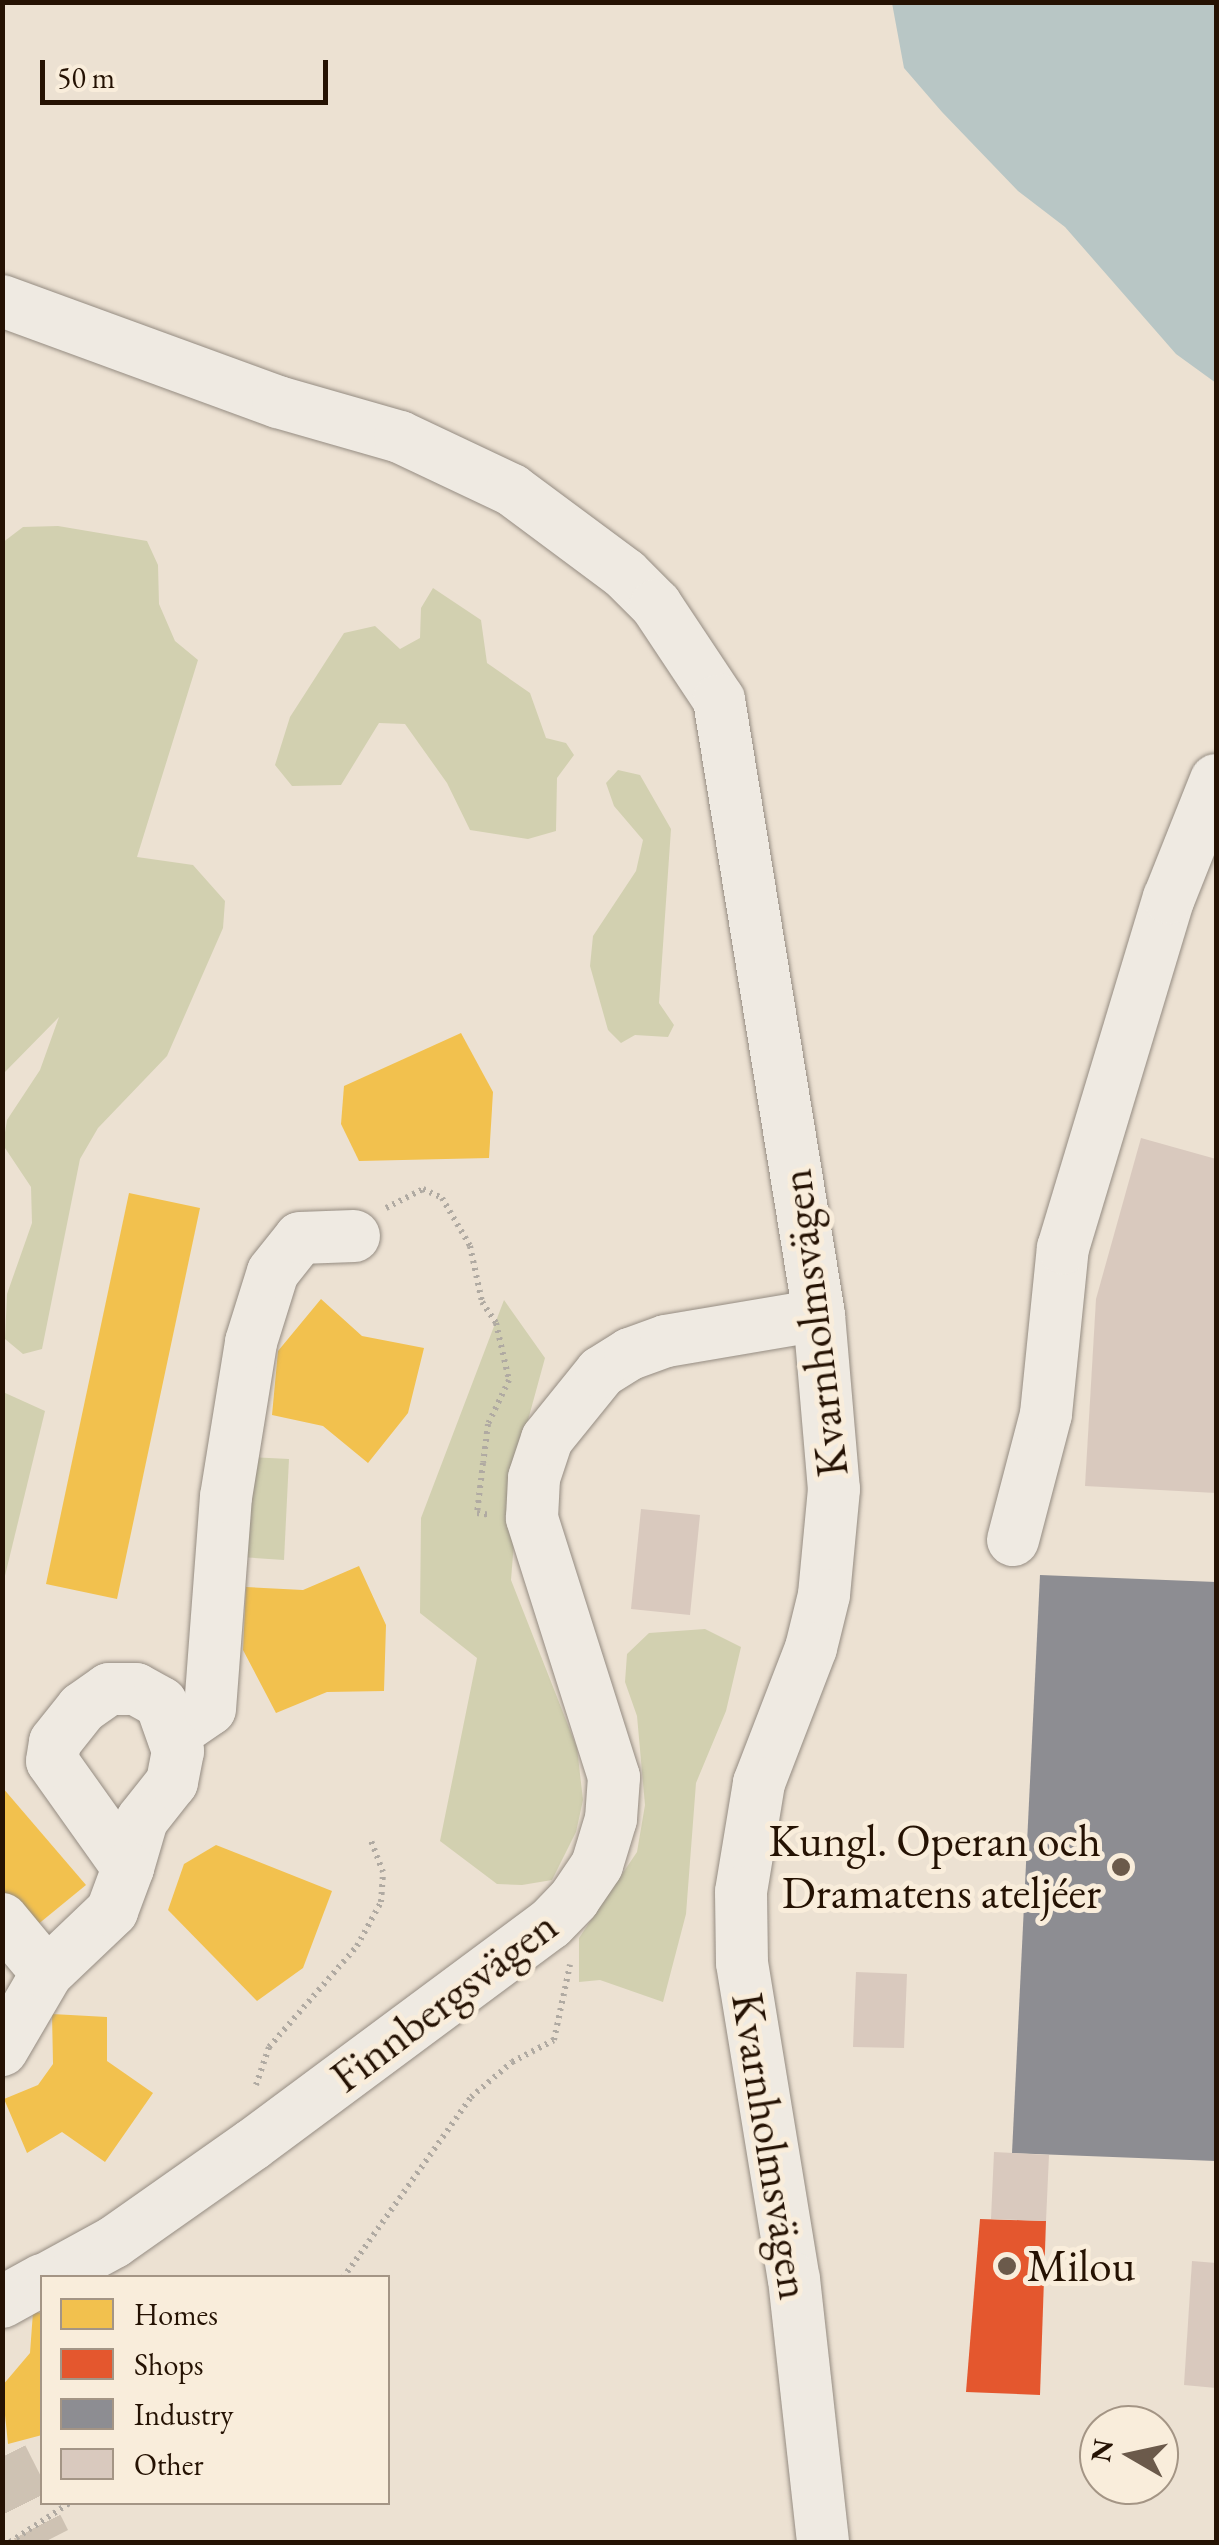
<!DOCTYPE html>
<html>
<head>
<meta charset="utf-8">
<style>
  body { margin:0 }
  #map { position:relative; width:1219px; height:2545px; overflow:hidden; background:#ece1d2; font-family:"EB Garamond",serif }
  div>[style] { position:absolute }
  .green>* { inset:0; background:#d2d0b0 }
  .water>* { inset:0; background:#b8c6c5 }
  .homes>* { inset:0; background:#f2c14e }
  .shops>* { inset:0; background:#e4572e }
  .industry>* { inset:0; background:#8d8d92 }
  .building>* { inset:0; background:#d9c9be }
  .minor-tunnel>* { height:52px; margin-top:-26px; transform-origin:0; background:repeating-linear-gradient(90deg,#cec2b3 0 52px,transparent 0 78px) }
  .path>* { height:6px; margin-top:-3px; transform-origin:0; background:repeating-linear-gradient(90deg,#b0aaa2 0 2.5px,transparent 0 7.5px) }
  .roads { filter:drop-shadow(0 0 2px #958c82) drop-shadow(0 0 2px #958c82) }
  .minor>* { height:52px; margin:-26px; padding:0 26px; transform-origin:26px; border-radius:26px; background:#efeae2 }
  .dots>* { width:28px; height:28px; translate:-50% -50%; box-sizing:border-box; border:5px solid #f9eddb; border-radius:50% }
  span { translate:-50% -50%; white-space:nowrap; text-align:center; line-height:1.15; -webkit-text-stroke:10px #f9eddb; paint-order:stroke }
  .street-label { font-size:45px; color:#251203 }
  .poi-label { font-size:45px; color:#251203 }
  .right { translate:-100% -50%; text-align:right }
  .left { translate:0 -50%; text-align:left }
  .frame { position:absolute; inset:0; border:5px solid #251203; pointer-events:none }
  .legend { position:absolute; left:40px; top:2275px; width:350px; height:230px; box-sizing:border-box; background:#f9eddb; border:2px solid #a49585; margin:0; padding:12px 18px; list-style:none; font-size:30px; color:#251203 }
  .legend li { display:flex; align-items:center; gap:20px; height:50px }
  .legend b { width:50px; border:2px solid #a49585 }
  .north { position:absolute; left:1079px; top:2405px; width:100px; height:100px; box-sizing:border-box; background:#f9eddb; border:2px solid #a49585; border-radius:50%; rotate:279deg; font-size:28px; font-weight:700; line-height:40px; text-align:center; color:#251203 }
  .north::after { content:''; display:block; margin:auto; width:35px; height:45px; background:#6b5a4b; clip-path:polygon(50% 0,100% 100%,50% 72%,0 100%) }
  .scale { position:absolute; left:40px; top:60px; width:288px; height:45px; box-sizing:border-box; border:5px solid #251203; border-top:0; padding-left:12px; font-size:30px; line-height:35px; white-space:nowrap; color:#251203; -webkit-text-stroke:8px #f9eddb; paint-order:stroke }
</style>
</head>
<body>
<div id="map">
  <div class="green">
    <div style="clip-path:polygon(58px 526px,147px 541px,158px 565px,159px 604px,175px 641px,198px 660px,137px 857px,193px 865px,225px 901px,223px 928px,167px 1056px,98px 1128px,80px 1159px,42px 1349px,23px 1354px,5px 1339px,7px 1294px,32px 1223px,31px 1187px,3px 1145px,7px 1120px,40px 1070px,59px 1017px,3px 1074px,2px 543px,23px 527px)"></div>
    <div style="clip-path:polygon(433px 588px,481px 620px,487px 663px,530px 693px,546px 738px,566px 743px,574px 755px,557px 778px,556px 831px,528px 839px,470px 830px,447px 783px,405px 724px,379px 723px,341px 785px,292px 786px,275px 765px,290px 717px,344px 633px,375px 626px,400px 649px,420px 638px,421px 608px)"></div>
    <div style="clip-path:polygon(618px 770px,640px 775px,671px 829px,659px 1003px,674px 1025px,668px 1037px,635px 1035px,621px 1043px,608px 1030px,590px 966px,593px 936px,636px 871px,643px 840px,614px 806px,606px 783px)"></div>
    <div style="clip-path:polygon(504px 1300px,545px 1358px,522px 1442px,511px 1580px,577px 1748px,583px 1800px,576px 1832px,552px 1880px,522px 1885px,497px 1884px,440px 1841px,477px 1658px,420px 1613px,421px 1518px)"></div>
    <div style="clip-path:polygon(3px 1392px,45px 1411px,3px 1584px,2px 1393px)"></div>
    <div style="clip-path:polygon(246px 1457px,289px 1459px,284px 1560px,241px 1557px)"></div>
    <div style="clip-path:polygon(705px 1629px,741px 1647px,726px 1711px,696px 1783px,686px 1914px,663px 2002px,600px 1980px,579px 1982px,579px 1938px,637px 1852px,645px 1805px,637px 1716px,625px 1682px,627px 1654px,649px 1633px)"></div>
  </div>
  <div class="water">
    <div style="clip-path:polygon(892px 3px,1216px 3px,1216px 383px,1176px 354px,1065px 227px,1018px 191px,942px 112px,904px 68px)"></div>
  </div>
  <div class="homes">
    <div style="clip-path:polygon(461px 1033px,493px 1092px,489px 1158px,359px 1161px,341px 1124px,344px 1086px)"></div>
    <div style="clip-path:polygon(129px 1193px,200px 1208px,117px 1599px,46px 1584px)"></div>
    <div style="clip-path:polygon(321px 1299px,362px 1336px,424px 1348px,408px 1413px,368px 1463px,323px 1426px,272px 1415px,278px 1351px)"></div>
    <div style="clip-path:polygon(359px 1566px,386px 1625px,384px 1691px,327px 1692px,276px 1713px,243px 1650px,246px 1587px,303px 1590px)"></div>
    <div style="clip-path:polygon(2px 1787px,86px 1885px,31px 1930px,2px 1895px)"></div>
    <div style="clip-path:polygon(216px 1845px,332px 1891px,303px 1968px,257px 2001px,168px 1910px,184px 1864px)"></div>
    <div style="clip-path:polygon(52px 2014px,107px 2017px,107px 2061px,153px 2093px,105px 2162px,62px 2132px,27px 2153px,4px 2099px,38px 2085px,53px 2064px)"></div>
    <div style="clip-path:polygon(33px 2312px,42px 2313px,42px 2435px,8px 2444px,2px 2386px,30px 2353px)"></div>
  </div>
  <div class="shops">
    <div style="clip-path:polygon(980px 2219px,1046px 2221px,1040px 2395px,966px 2392px)"></div>
  </div>
  <div class="industry">
    <div style="clip-path:polygon(1040px 1575px,1216px 1582px,1216px 2161px,1012px 2153px)"></div>
  </div>
  <div class="building">
    <div style="clip-path:polygon(1141px 1138px,1216px 1159px,1216px 1493px,1085px 1486px,1096px 1299px)"></div>
    <div style="clip-path:polygon(641px 1509px,700px 1515px,690px 1615px,631px 1609px)"></div>
    <div style="clip-path:polygon(856px 1972px,907px 1974px,904px 2048px,853px 2047px)"></div>
    <div style="clip-path:polygon(994px 2152px,1049px 2155px,1046px 2221px,991px 2219px)"></div>
    <div style="clip-path:polygon(1192px 2261px,1216px 2263px,1216px 2388px,1184px 2385px)"></div>
  </div>
  <div class="minor-tunnel">
    <div style="left:2px;top:2457px;width:95px;rotate:63.2deg"></div>
  </div>
  <div class="path">
    <div style="left:386px;top:1208px;width:42px;rotate:-27.2deg"></div>
    <div style="left:423px;top:1189px;width:21px;rotate:25deg"></div>
    <div style="left:442px;top:1198px;width:56px;rotate:59.7deg"></div>
    <div style="left:470px;top:1246px;width:57px;rotate:77.9deg"></div>
    <div style="left:482px;top:1302px;width:25px;rotate:56deg"></div>
    <div style="left:496px;top:1323px;width:58px;rotate:77.2deg"></div>
    <div style="left:509px;top:1380px;width:49px;rotate:115.5deg"></div>
    <div style="left:488px;top:1424px;width:39px;rotate:97deg"></div>
    <div style="left:483px;top:1463px;width:50px;rotate:96.8deg"></div>
    <div style="left:477px;top:1513px;width:14px;rotate:8deg"></div>
    <div style="left:256px;top:2085px;width:40px;rotate:-71.1deg"></div>
    <div style="left:269px;top:2047px;width:134px;rotate:-48.9deg"></div>
    <div style="left:357px;top:1946px;width:50px;rotate:-61.4deg"></div>
    <div style="left:381px;top:1902px;width:30px;rotate:-86deg"></div>
    <div style="left:383px;top:1872px;width:34px;rotate:-111deg"></div>
    <div style="left:343px;top:2278px;width:222px;rotate:-54.7deg"></div>
    <div style="left:471px;top:2097px;width:54px;rotate:-40.5deg"></div>
    <div style="left:512px;top:2062px;width:47px;rotate:-27.6deg"></div>
    <div style="left:554px;top:2040px;width:77px;rotate:-78deg"></div>
    <div style="left:10px;top:2542px;width:73px;rotate:-33.3deg"></div>
  </div>
  <div class="roads">
    <div class="minor">
      <div style="left:2px;top:301px;width:294px;rotate:20.1deg"></div>
      <div style="left:278px;top:402px;width:127px;rotate:16deg"></div>
      <div style="left:400px;top:437px;width:124px;rotate:25.3deg"></div>
      <div style="left:512px;top:490px;width:141px;rotate:36.6deg"></div>
      <div style="left:625px;top:574px;width:44px;rotate:45deg"></div>
      <div style="left:656px;top:605px;width:114px;rotate:56.4deg"></div>
      <div style="left:719px;top:700px;width:623px;rotate:80.76deg"></div>
      <div style="left:819px;top:1315px;width:175px;rotate:85.1deg"></div>
      <div style="left:834px;top:1489px;width:106px;rotate:95.4deg"></div>
      <div style="left:824px;top:1595px;width:55px;rotate:103.8deg"></div>
      <div style="left:811px;top:1648px;width:145px;rotate:111.1deg"></div>
      <div style="left:759px;top:1783px;width:110px;rotate:99.4deg"></div>
      <div style="left:741px;top:1892px;width:71px;rotate:89.2deg"></div>
      <div style="left:742px;top:1963px;width:320px;rotate:80.7deg"></div>
      <div style="left:794px;top:2279px;width:265px;rotate:83.7deg"></div>
      <div style="left:1013px;top:1540px;width:130px;rotate:-75.3deg"></div>
      <div style="left:1046px;top:1414px;width:167px;rotate:-84.2deg"></div>
      <div style="left:1063px;top:1248px;width:366px;rotate:-73.2deg"></div>
      <div style="left:1169px;top:898px;width:127px;rotate:-68.3deg"></div>
      <div style="left:109px;top:1689px;width:27px"></div>
      <div style="left:136px;top:1689px;width:29px;rotate:29deg"></div>
      <div style="left:161px;top:1703px;width:51px;rotate:70.5deg"></div>
      <div style="left:178px;top:1751px;width:32px;rotate:101deg"></div>
      <div style="left:172px;top:1782px;width:48px;rotate:128.3deg"></div>
      <div style="left:142px;top:1820px;width:50px;rotate:106.3deg"></div>
      <div style="left:128px;top:1868px;width:131px;rotate:-125.4deg"></div>
      <div style="left:52px;top:1761px;width:19px;rotate:-81deg"></div>
      <div style="left:55px;top:1742px;width:43px;rotate:-51.5deg"></div>
      <div style="left:82px;top:1708px;width:33px;rotate:-35deg"></div>
      <div style="left:175px;top:1733px;width:42px;rotate:-34.4deg"></div>
      <div style="left:210px;top:1709px;width:213px;rotate:-85.7deg"></div>
      <div style="left:226px;top:1497px;width:157px;rotate:-80.8deg"></div>
      <div style="left:251px;top:1342px;width:73px;rotate:-72.6deg"></div>
      <div style="left:273px;top:1272px;width:43px;rotate:-51.5deg"></div>
      <div style="left:300px;top:1238px;width:54px;rotate:-2.1deg"></div>
      <div style="left:2px;top:1919px;width:70px;rotate:50.2deg"></div>
      <div style="left:2px;top:2050px;width:89px;rotate:-59.7deg"></div>
      <div style="left:47px;top:1973px;width:90px;rotate:-43.6deg"></div>
      <div style="left:112px;top:1911px;width:46px;rotate:-69.6deg"></div>
      <div style="left:48px;top:2278px;width:75px;rotate:-28.6deg"></div>
      <div style="left:114px;top:2242px;width:169px;rotate:-35.1deg"></div>
      <div style="left:252px;top:2145px;width:371px;rotate:-36.6deg"></div>
      <div style="left:550px;top:1924px;width:35px;rotate:-46deg"></div>
      <div style="left:574px;top:1899px;width:41px;rotate:-55.9deg"></div>
      <div style="left:597px;top:1865px;width:48px;rotate:-73.1deg"></div>
      <div style="left:611px;top:1819px;width:42px;rotate:-85.9deg"></div>
      <div style="left:614px;top:1777px;width:272px;rotate:-107.6deg"></div>
      <div style="left:532px;top:1518px;width:40px;rotate:-87.1deg"></div>
      <div style="left:534px;top:1478px;width:41px;rotate:-71.6deg"></div>
      <div style="left:547px;top:1439px;width:86px;rotate:-51.1deg"></div>
      <div style="left:601px;top:1372px;width:34px;rotate:-32deg"></div>
      <div style="left:630px;top:1354px;width:38px;rotate:-20deg"></div>
      <div style="left:666px;top:1341px;width:155px;rotate:-9.6deg"></div>
      <div style="left:2px;top:2302px;width:46px;rotate:-28.8deg"></div>
    </div>
  </div>
  <div class="dots">
    <div style="left:1121px;top:1867px;background:#6b5a4b"></div>
    <div style="left:1007px;top:2266px;background:#6b5a4b"></div>
  </div>
  <div class="street-label">
    <span style="left:814px;top:1323px;rotate:-97deg">Kvarnholmsvägen</span>
    <span style="left:444px;top:2001px;rotate:-37deg">Finnbergsvägen</span>
    <span style="left:771px;top:2146px;rotate:81deg">Kvarnholmsvägen</span>
  </div>
  <div class="poi-label">
    <span class="right" style="left:1101px;top:1867px">Kungl. Operan och<br>Dramatens ateljéer</span>
    <span class="left" style="left:1027px;top:2266px">Milou</span>
  </div>
  <div class="frame"></div>
  <ul class="legend">
  <li><b style="height:28px;background:#f2c14e"></b>Homes</li>
  <li><b style="height:28px;background:#e4572e"></b>Shops</li>
  <li><b style="height:28px;background:#8d8d92"></b>Industry</li>
  <li><b style="height:28px;background:#d9c9be"></b>Other</li>
  </ul>
  <div class="north">N</div>
  <div class="scale">50 m</div>
</div>
</body>
</html>
